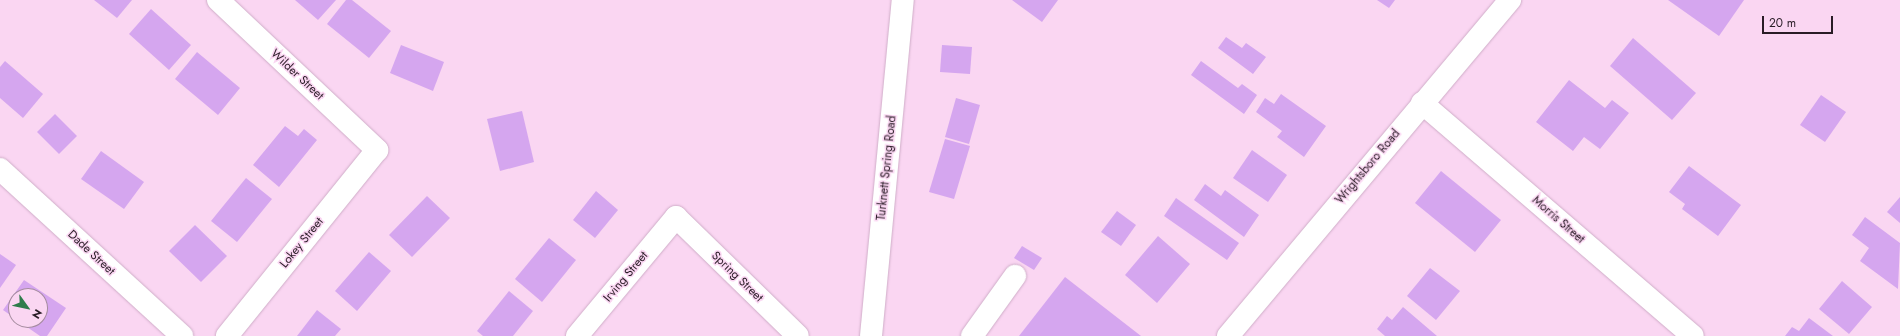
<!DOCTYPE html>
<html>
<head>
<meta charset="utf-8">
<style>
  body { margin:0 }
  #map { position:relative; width:1900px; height:336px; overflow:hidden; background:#fad6f2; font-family:Jost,sans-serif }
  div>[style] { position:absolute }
  .building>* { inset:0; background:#d5a6ef }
  .roads { filter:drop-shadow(0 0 1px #cfadc8) drop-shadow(0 0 1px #cfadc8) }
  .minor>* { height:22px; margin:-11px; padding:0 11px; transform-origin:11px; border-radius:11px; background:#fff }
  .major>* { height:22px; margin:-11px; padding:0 11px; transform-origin:11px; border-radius:11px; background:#fff }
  span { translate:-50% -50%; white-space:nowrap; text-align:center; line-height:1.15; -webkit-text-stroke:3px #fad6f2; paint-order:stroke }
  .street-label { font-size:12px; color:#291c26 }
  .north { position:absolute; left:8px; top:288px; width:40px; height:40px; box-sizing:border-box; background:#fad6f2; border:1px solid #a68ca0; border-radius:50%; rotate:123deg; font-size:11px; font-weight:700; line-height:16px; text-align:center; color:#291c26 }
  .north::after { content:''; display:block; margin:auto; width:14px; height:18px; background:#2e7c4b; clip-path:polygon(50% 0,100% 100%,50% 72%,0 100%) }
  .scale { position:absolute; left:1762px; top:16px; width:71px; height:18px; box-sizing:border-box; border:2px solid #291c26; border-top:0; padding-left:5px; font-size:12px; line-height:14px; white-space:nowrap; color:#291c26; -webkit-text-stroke:3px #fad6f2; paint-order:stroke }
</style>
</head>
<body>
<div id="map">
  <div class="building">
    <div style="clip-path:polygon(94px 0,132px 0,117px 18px)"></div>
    <div style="clip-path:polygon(295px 0,336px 0,318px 20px)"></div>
    <div style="clip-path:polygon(346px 0,352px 0,391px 31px,369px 58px,327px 24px)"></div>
    <div style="clip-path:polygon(1012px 0,1058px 0,1042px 22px)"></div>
    <div style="clip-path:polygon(1377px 0,1395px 0,1389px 8px)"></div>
    <div style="clip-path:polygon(1668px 0,1744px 0,1719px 36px)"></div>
    <div style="clip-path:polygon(151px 9px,191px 45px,169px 70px,129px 34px)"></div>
    <div style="clip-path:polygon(1226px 37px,1242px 48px,1246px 43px,1266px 57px,1253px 74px,1218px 48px)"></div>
    <div style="clip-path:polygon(1633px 38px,1696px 93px,1672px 120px,1610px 66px)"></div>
    <div style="clip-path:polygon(401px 45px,444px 62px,433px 91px,390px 73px)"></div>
    <div style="clip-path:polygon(942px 45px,972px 47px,970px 74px,940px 72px)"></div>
    <div style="clip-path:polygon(197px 52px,240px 88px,218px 115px,175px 79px)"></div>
    <div style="clip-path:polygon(5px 61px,43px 94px,23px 118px,0 98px,0 67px)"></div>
    <div style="clip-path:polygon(1201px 61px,1238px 88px,1242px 84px,1257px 95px,1244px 114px,1191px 75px)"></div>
    <div style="clip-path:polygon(1569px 80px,1605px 108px,1612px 100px,1629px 113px,1600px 149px,1584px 137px,1573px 151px,1536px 122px)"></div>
    <div style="clip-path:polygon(1281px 94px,1326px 126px,1304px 157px,1277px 137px,1282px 131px,1256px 112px,1265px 98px,1274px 104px)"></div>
    <div style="clip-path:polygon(1821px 95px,1846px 112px,1825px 142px,1800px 125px)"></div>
    <div style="clip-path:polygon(956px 98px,980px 105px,969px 144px,945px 137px)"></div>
    <div style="clip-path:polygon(522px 111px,534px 162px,500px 171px,487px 119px)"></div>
    <div style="clip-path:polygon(55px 114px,77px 136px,59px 154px,37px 132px)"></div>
    <div style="clip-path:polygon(285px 126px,298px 136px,304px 129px,317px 140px,279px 187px,253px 165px)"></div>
    <div style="clip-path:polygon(945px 139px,970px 146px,954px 199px,929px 192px)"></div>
    <div style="clip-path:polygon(1252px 150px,1287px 175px,1268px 202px,1233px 178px)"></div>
    <div style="clip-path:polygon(101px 151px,144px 182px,124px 209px,81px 179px)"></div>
    <div style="clip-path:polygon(1689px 166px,1741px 205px,1718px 236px,1682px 209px,1685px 204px,1669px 192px)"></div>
    <div style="clip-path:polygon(1441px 171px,1501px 220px,1475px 252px,1415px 203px)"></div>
    <div style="clip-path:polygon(246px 178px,272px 199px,237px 242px,211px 221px)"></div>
    <div style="clip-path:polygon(1205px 184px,1221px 196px,1225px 190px,1259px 215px,1244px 237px,1194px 200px)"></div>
    <div style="clip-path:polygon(596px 191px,618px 210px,595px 238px,573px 220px)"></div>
    <div style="clip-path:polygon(427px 196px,450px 218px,412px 257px,389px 235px)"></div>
    <div style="clip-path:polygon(1900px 197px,1900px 223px,1887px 212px)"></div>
    <div style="clip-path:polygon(1176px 198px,1239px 243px,1227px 260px,1164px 216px)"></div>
    <div style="clip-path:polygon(1117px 211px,1136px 225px,1121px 246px,1101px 232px)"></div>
    <div style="clip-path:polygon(1865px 217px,1900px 243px,1898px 289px,1860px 261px,1869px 248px,1852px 235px)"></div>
    <div style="clip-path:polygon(195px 225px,227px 256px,201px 282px,169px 251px)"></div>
    <div style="clip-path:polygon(1158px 236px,1190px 264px,1157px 303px,1125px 275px)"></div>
    <div style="clip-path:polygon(549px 238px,576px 260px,542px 302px,515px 279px)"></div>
    <div style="clip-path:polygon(1022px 246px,1042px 258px,1034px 270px,1014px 258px)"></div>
    <div style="clip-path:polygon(369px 252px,391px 271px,357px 311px,335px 291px)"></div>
    <div style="clip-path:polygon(0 254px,16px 265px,0 288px)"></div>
    <div style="clip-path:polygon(1430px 268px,1460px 291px,1436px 320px,1407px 296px)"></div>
    <div style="clip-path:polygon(1065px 277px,1141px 336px,1019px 336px)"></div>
    <div style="clip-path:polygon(24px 280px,66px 308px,47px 336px,40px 336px,17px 320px,40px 320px,40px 296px,16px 296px,16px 319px,3px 310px)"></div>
    <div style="clip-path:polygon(1842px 281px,1872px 307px,1849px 334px,1819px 309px)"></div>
    <div style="clip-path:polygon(509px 291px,533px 311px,513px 336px,483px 336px,477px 331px)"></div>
    <div style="clip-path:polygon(1403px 307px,1437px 336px,1385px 336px,1377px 329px,1387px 316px,1392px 320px)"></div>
    <div style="clip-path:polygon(317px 310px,341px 329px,335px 336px,297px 336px)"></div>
    <div style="clip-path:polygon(1809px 318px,1833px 336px,1785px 336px,1792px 327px,1799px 331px)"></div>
  </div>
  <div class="roads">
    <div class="minor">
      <div style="left:218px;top:0;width:219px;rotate:43.3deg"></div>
      <div style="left:377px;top:150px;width:239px;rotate:128.9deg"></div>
      <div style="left:1422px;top:103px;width:357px;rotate:40.7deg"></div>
      <div style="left:0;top:169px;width:247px;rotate:42.5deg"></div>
      <div style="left:577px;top:336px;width:155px;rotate:-50.2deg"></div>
      <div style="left:676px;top:217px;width:170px;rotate:44.3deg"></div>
      <div style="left:871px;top:336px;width:338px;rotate:-84.6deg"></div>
      <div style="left:972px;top:336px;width:74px;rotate:-54.4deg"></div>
    </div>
    <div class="major">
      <div style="left:1228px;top:336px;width:439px;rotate:-50deg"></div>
    </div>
  </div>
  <div class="street-label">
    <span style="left:297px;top:75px;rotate:43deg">Wilder Street</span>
    <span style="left:1368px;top:167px;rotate:-50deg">Wrightsboro Road</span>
    <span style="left:887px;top:168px;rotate:-84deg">Turknett Spring Road</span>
    <span style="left:1558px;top:220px;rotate:41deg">Morris Street</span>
    <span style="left:302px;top:243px;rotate:-51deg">Lokey Street</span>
    <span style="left:91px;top:253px;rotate:43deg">Dade Street</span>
    <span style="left:626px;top:277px;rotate:-50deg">Irving Street</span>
    <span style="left:737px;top:277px;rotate:44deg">Spring Street</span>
  </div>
  <div class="north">N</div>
  <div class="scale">20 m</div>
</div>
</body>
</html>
